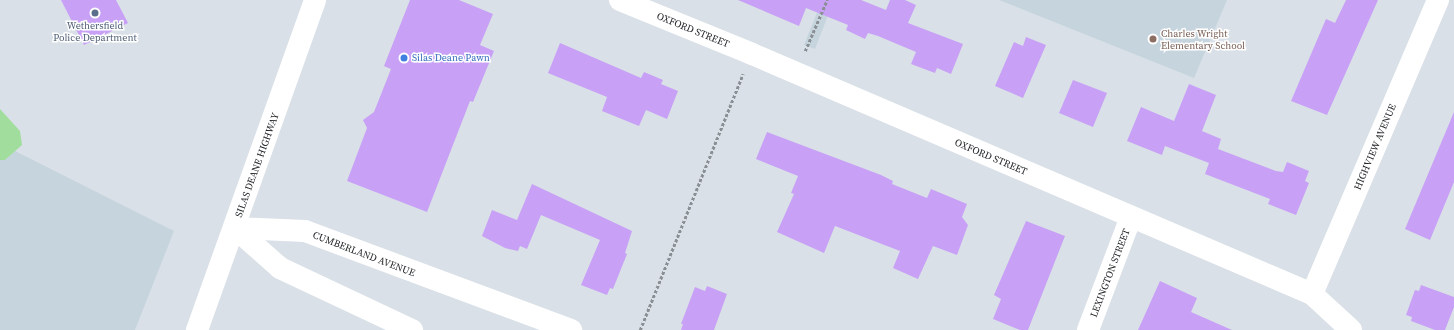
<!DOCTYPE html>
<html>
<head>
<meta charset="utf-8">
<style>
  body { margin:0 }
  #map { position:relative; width:1454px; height:330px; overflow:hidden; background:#d9e0e7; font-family:"Source Serif 4",serif }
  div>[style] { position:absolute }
  .built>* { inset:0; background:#c6d4de }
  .green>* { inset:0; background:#a1de9e }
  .building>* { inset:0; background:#c8a1f6 }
  .path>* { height:2.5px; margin-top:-1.25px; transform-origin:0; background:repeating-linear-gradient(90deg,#8a8f94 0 3px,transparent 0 5px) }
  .minor>* { height:22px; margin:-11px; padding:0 11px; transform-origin:11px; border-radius:11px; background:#fff }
  .primary>* { height:22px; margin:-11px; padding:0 11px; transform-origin:11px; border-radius:11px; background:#fff }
  .dots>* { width:11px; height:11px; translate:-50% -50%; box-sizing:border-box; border:2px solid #fff; border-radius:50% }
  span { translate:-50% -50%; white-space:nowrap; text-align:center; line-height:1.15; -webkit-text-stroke:3px #fff; paint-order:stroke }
  .service-label { font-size:10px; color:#4e5e75 }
  .street-label { font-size:10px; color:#25282a }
  .education-label { font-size:10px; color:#785e54 }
  .left { translate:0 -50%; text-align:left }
  .shop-label { font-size:10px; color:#366cbe }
</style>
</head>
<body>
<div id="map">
  <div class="built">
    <div style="clip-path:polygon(822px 0,834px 0,815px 49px,804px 45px)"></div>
    <div style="clip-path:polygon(999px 0,1227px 0,1194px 78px)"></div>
    <div style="clip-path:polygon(15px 151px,174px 231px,135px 330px,0 330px,0 160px,5px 160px)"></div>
  </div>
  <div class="green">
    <div style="clip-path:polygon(0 109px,20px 131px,22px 145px,5px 160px,0 160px)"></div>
  </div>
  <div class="building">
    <div style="clip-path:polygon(61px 0,116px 0,128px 23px,84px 45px)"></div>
    <div style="clip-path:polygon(410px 0,459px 0,493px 14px,480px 45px,494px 51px,473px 102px,470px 101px,427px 212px,347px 181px,367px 128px,363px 120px,374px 112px,391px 69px,384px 66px)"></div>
    <div style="clip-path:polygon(738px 0,861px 0,886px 10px,890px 0,905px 0,916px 5px,908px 23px,963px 44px,951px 74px,937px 68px,935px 73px,911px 64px,916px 52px,878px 36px,868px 33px,865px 39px,846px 30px,848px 25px,806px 8px,799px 26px)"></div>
    <div style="clip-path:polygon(1346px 0,1378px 0,1327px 115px,1291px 101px,1326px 19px,1335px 23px)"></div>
    <div style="clip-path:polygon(1026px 37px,1046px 45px,1023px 98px,995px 86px,1014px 42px,1023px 46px)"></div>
    <div style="clip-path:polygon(560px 43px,641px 78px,644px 72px,663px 80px,661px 84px,678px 91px,667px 119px,646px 110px,639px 126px,602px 111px,607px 97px,548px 73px)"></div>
    <div style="clip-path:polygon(1073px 80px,1107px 93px,1093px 127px,1059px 113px)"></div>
    <div style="clip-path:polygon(1189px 84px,1216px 95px,1202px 131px,1221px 139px,1218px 149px,1276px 171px,1283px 172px,1287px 162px,1309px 171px,1305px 181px,1309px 183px,1296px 215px,1268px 204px,1270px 199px,1205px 174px,1209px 163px,1165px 146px,1162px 155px,1127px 141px,1141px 107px,1174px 121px)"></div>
    <div style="clip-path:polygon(1454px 112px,1454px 182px,1430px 240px,1405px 229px)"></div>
    <div style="clip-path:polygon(767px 132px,881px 175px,893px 181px,892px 184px,927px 198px,931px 189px,967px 204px,962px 217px,968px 225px,957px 255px,933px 246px,918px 279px,893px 268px,900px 251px,835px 226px,824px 253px,777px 232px,794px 194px,791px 193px,798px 176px,756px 159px)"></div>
    <div style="clip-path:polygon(532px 184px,632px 231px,625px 253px,627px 254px,613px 289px,610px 288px,607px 295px,581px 285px,600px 240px,541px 215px,527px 249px,520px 246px,518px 251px,505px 248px,482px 236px,492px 210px,517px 220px)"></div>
    <div style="clip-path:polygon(1026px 221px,1065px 236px,1028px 330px,1020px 330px,993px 319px,1001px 299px,994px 295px)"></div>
    <div style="clip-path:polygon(1160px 281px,1197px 298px,1191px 312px,1232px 330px,1138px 330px)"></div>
    <div style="clip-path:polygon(1421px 285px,1454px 297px,1454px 307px,1445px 330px,1435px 330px,1411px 321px,1412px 317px,1406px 315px,1415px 290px,1419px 291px)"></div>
    <div style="clip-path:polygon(707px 286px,727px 294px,714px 330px,681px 330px,683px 324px,681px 324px,695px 287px,705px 291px)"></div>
  </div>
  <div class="path">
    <div style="left:805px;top:51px;width:56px;rotate:-66.7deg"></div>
    <div style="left:640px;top:330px;width:276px;rotate:-68.1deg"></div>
  </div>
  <div class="minor">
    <div style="left:620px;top:0;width:143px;rotate:22.2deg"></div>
    <div style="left:752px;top:54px;width:609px;rotate:23.2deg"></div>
    <div style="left:1312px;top:294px;width:53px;rotate:42.7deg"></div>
    <div style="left:235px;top:228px;width:70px;rotate:2.5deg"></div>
    <div style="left:305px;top:231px;width:284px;rotate:20.4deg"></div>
    <div style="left:235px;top:228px;width:60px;rotate:41.6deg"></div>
    <div style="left:280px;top:268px;width:146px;rotate:25.2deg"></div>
    <div style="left:1312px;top:294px;width:320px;rotate:-66.8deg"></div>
    <div style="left:1088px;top:330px;width:121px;rotate:-69.2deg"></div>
  </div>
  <div class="primary">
    <div style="left:197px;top:330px;width:350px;rotate:-70.3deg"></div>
  </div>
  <div class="dots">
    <div style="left:95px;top:13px;background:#5c6f8a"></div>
    <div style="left:1153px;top:39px;background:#8d6e63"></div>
    <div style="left:404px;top:58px;background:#3f7fe0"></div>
  </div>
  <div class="service-label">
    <span style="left:95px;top:31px">Wethersfield<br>Police Department</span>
  </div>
  <div class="street-label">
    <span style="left:693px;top:30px;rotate:22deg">OXFORD STREET</span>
    <span style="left:1375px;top:147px;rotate:-67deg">HIGHVIEW AVENUE</span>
    <span style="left:991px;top:157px;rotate:23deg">OXFORD STREET</span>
    <span style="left:257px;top:165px;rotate:-70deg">SILAS DEANE HIGHWAY</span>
    <span style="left:364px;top:254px;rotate:21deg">CUMBERLAND AVENUE</span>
    <span style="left:1110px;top:273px;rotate:-69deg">LEXINGTON STREET</span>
  </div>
  <div class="education-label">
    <span class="left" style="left:1161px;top:39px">Charles Wright<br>Elementary School</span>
  </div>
  <div class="shop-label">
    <span class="left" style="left:412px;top:58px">Silas Deane Pawn</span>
  </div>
</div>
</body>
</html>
